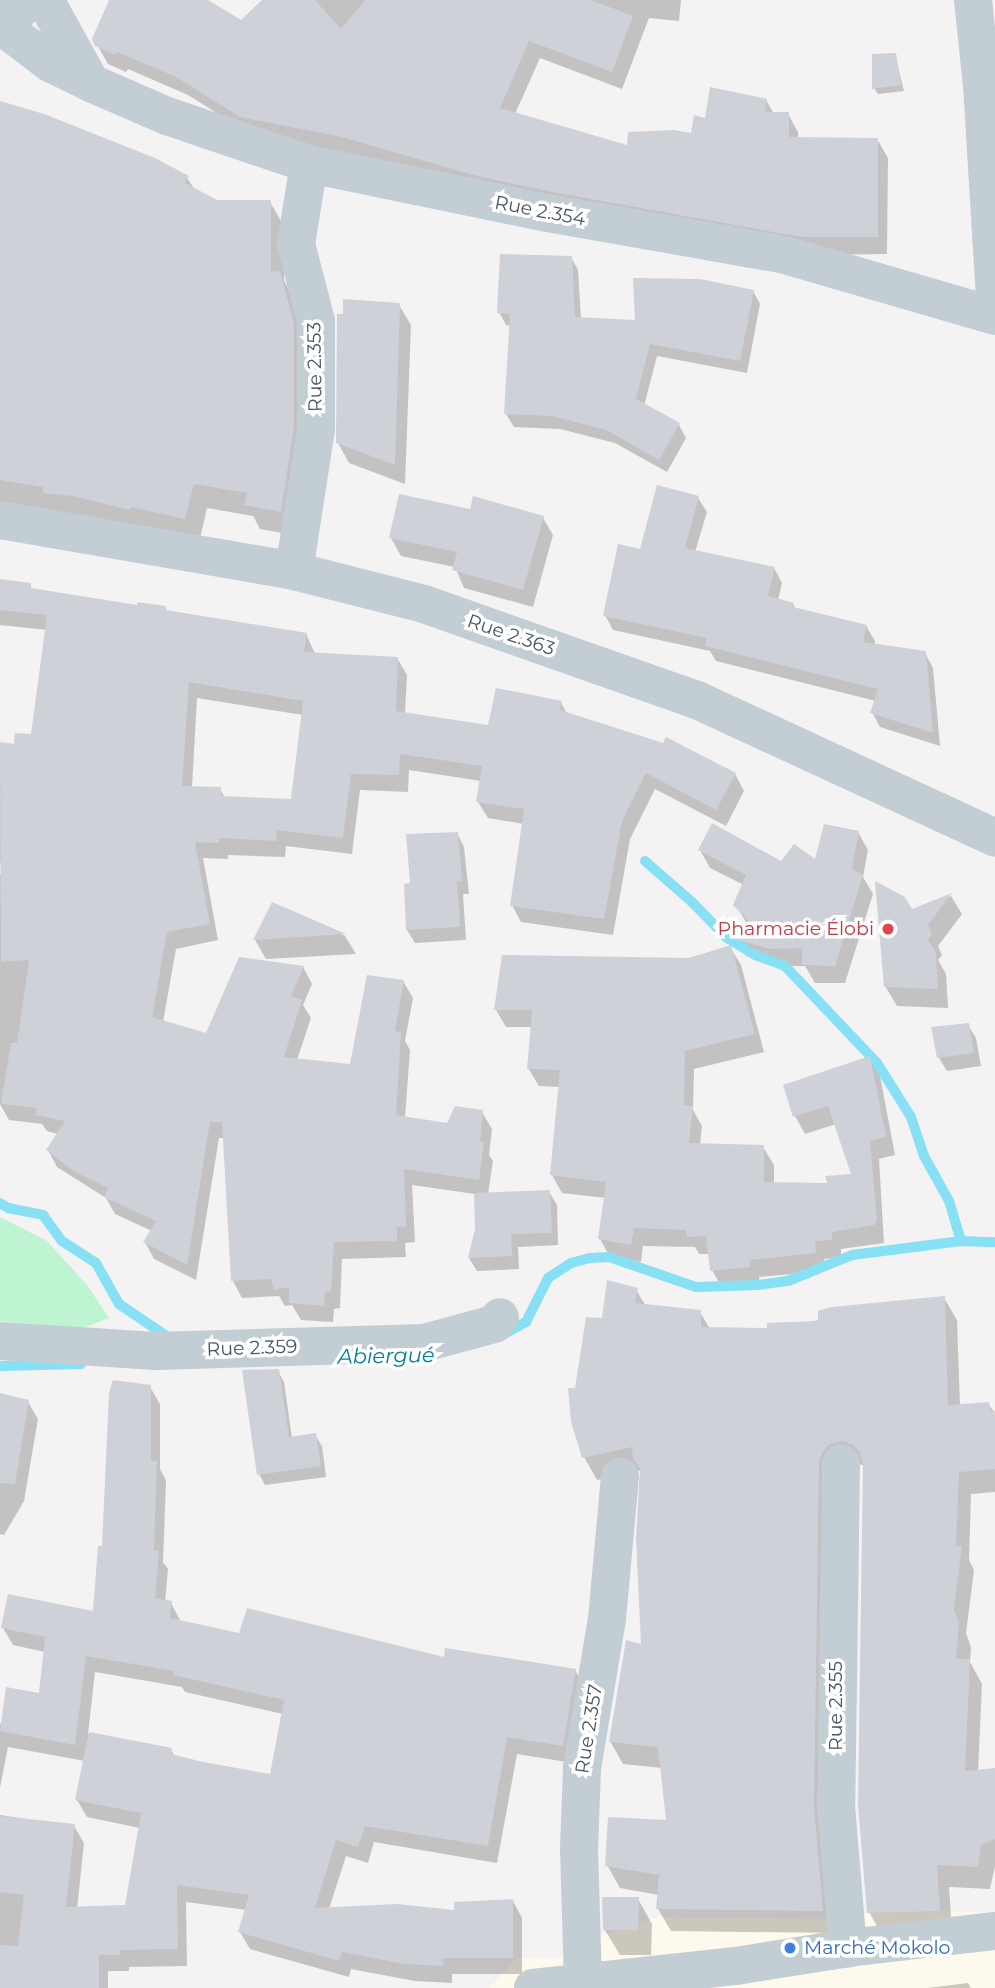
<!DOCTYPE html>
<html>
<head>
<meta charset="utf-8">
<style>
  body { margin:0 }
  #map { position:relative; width:995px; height:1988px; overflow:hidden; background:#f4f2f2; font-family:Montserrat,sans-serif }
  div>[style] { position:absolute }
  .commercial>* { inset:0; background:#fef9ed }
  .green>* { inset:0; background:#bff4d2 }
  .shadow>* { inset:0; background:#0003 }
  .stream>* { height:10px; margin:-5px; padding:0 5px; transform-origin:5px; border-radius:5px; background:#88e0f4 }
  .building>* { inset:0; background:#ced1d8 }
  .minor>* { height:38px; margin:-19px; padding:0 19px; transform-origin:19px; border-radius:19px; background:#c2cdd4 }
  .tertiary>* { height:38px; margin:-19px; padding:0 19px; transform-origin:19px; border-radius:19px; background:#c2cdd4 }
  .dots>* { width:19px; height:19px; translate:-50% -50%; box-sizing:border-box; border:4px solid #fff; border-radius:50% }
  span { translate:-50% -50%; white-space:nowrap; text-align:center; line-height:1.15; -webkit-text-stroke:7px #fff; paint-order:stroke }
  .street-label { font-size:19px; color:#485662 }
  .health-label { font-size:19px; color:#be3a42 }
  .right { translate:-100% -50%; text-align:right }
  .shop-label { font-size:19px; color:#366cbe }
  .left { translate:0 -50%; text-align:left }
  .water-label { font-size:21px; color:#037e9b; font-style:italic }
</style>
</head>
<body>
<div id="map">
  <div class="commercial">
    <div style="clip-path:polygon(940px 1911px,995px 1913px,995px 1988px,489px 1988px,516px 1959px,578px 1958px,593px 1938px,658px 1917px,832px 1919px,866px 1913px)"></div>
  </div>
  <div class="green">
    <div style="clip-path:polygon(0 1217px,47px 1241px,87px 1285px,109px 1318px,81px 1329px,0 1321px)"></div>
  </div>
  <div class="shadow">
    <div style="clip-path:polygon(111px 0,205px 0,241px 22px,265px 0,681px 0,679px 21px,649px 18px,622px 89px,540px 58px,515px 114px,628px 147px,692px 135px,706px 120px,766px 100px,774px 114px,788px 114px,798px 132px,798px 139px,877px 139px,888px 158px,887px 254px,813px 255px,252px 135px,188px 95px,128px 69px,126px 72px,108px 64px,94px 39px)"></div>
    <div style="clip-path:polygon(895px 55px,904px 91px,878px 94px,874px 88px)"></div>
    <div style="clip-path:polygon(0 105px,187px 178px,195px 190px,216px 202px,270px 202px,284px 226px,284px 281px,294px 297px,307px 350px,294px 535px,260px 529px,253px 516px,207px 508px,199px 543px,0 501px)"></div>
    <div style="clip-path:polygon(571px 257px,578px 270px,581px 319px,637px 322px,753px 291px,760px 304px,747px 373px,657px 356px,644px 406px,679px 425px,686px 438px,667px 472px,615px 443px,560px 429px,514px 427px,506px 414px,511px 326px,506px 325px,499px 312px)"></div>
    <div style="clip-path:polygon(399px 305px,411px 325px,405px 484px,349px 463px,338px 443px)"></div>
    <div style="clip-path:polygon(698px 498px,707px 512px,695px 552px,774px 568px,782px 583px,778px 600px,793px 604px,796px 610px,866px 626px,875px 641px,874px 645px,925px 653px,933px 668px,940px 746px,880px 727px,872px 712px,876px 701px,716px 661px,710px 651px,613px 630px,605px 615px,641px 551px)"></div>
    <div style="clip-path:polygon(471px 511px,543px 518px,553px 535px,533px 607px,464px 588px,455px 567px,401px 556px,391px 538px)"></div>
    <div style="clip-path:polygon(evenodd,0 581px,30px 585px,33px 590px,138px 607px,165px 608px,167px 612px,306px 634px,315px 654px,397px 658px,407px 675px,405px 714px,489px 726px,561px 703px,567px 714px,735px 774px,744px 791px,726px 826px,655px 789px,630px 839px,613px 935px,521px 922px,512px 905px,524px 824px,488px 818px,478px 802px,481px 781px,409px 770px,408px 792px,360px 790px,352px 854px,286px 846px,285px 857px,228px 855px,228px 859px,203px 858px,218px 940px,176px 949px,163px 1022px,207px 1035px,303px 967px,312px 984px,303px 1005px,311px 1018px,297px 1060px,351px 1066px,403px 981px,413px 998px,405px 1041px,410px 1050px,405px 1118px,448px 1125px,482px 1112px,492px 1129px,489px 1155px,493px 1161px,488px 1194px,549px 1192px,557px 1205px,558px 1245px,518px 1247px,519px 1269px,477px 1271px,469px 1258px,477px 1230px,475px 1194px,412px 1185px,415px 1242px,405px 1243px,406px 1257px,342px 1259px,340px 1308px,334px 1309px,333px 1322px,301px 1320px,292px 1305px,285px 1306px,279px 1296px,242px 1298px,233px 1281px,225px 1138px,219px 1138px,196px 1280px,154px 1259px,145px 1242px,152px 1231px,115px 1214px,106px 1198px,57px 1167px,48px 1150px,58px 1134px,47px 1131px,42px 1124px,9px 1120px,0 1104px,0 874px,26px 866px,0 863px,0 743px,16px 746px,32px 736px,47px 630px,0 625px,0 581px,197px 698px,303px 715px,293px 801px,225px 798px,220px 789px,192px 788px,197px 698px)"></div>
    <div style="clip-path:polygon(858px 832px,868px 850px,863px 877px,873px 894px,845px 983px,815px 983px,805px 966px,782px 966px,746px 956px,736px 939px,749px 927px,735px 904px,744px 885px,710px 868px,700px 850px,782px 863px,816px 861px)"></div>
    <div style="clip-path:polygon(457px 833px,464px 847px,469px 894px,463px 894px,466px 940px,415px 943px,407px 930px,406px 885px,412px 885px)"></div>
    <div style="clip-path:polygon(951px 896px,962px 914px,938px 946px,942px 955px,938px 960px,946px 974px,948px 1008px,897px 1006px,885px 986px,911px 911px)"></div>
    <div style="clip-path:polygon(273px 904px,345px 936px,356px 954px,266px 959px,255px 940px)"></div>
    <div style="clip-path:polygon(730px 947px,741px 965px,764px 1052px,694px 1069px,693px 1110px,702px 1126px,700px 1145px,763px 1147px,774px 1165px,774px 1184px,829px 1185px,854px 1175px,836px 1124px,805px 1134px,795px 1116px,869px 1059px,880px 1076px,895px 1155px,879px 1159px,884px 1243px,841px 1249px,841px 1257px,824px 1259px,825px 1271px,759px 1277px,760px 1285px,722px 1288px,712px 1270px,710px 1254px,699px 1254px,695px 1247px,643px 1246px,641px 1262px,610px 1257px,600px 1239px,606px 1198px,562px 1193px,552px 1175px,560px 1087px,539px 1086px,528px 1068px,532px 1027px,506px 1027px,496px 1010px)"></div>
    <div style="clip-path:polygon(968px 1025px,976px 1038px,981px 1066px,947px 1071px,939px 1058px)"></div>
    <div style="clip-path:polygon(636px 1290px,646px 1306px,700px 1312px,710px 1329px,769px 1329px,944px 1298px,957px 1320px,960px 1406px,988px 1404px,995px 1413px,995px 1492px,971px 1494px,969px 1560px,974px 1570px,966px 1633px,971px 1647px,970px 1662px,982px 1684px,978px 1772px,995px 1770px,995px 1866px,990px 1889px,949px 1887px,952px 1933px,882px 1935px,869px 1912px,865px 1466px,856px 1463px,835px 1933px,671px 1931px,658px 1909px,659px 1895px,620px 1888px,607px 1865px,668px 1821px,662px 1768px,623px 1764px,610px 1741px,643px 1646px,642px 1470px,597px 1480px,584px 1457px,577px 1390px,603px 1320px)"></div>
    <div style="clip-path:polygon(278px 1371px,284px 1382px,292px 1438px,315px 1435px,322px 1446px,326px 1477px,265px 1485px,259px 1474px)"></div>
    <div style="clip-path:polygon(evenodd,150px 1387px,160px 1404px,160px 1469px,166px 1480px,163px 1562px,168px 1569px,165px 1602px,171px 1603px,181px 1622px,240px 1636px,445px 1659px,575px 1670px,585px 1687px,573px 1763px,517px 1754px,497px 1863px,374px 1842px,368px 1863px,346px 1856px,329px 1909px,456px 1912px,513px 1901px,522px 1918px,522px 1974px,452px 1974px,452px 1983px,415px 1981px,351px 1969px,349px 1977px,250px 1949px,240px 1932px,247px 1910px,186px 1902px,187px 1966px,129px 1967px,129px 1971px,108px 1971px,108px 1988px,0 1988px,0 1815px,74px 1826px,84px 1843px,77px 1909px,127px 1906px,140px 1828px,87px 1817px,77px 1800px,85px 1761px,8px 1747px,0 1788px,0 1724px,40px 1695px,45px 1652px,13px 1645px,3px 1628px,94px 1613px,104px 1548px,150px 1387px,95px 1672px,182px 1687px,185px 1692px,283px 1714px,271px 1776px,175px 1757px,171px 1750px,88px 1734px,95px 1672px)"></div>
    <div style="clip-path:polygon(0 1395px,28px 1402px,38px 1419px,24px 1501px,4px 1535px,0 1534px)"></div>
    <div style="clip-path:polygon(638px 1899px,652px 1924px,651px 1955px,620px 1955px,605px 1930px)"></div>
    <div style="clip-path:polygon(968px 1983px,971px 1988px,927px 1988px)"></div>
  </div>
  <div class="stream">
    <div style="left:645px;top:861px;width:62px;rotate:41.1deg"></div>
    <div style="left:692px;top:902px;width:50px;rotate:45.8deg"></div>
    <div style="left:727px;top:938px;width:33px;rotate:31deg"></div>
    <div style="left:755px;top:955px;width:32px;rotate:20deg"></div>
    <div style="left:785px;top:966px;width:134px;rotate:46.5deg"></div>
    <div style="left:877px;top:1063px;width:64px;rotate:57.8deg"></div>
    <div style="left:911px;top:1117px;width:41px;rotate:71.6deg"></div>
    <div style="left:924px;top:1156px;width:51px;rotate:60.9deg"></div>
    <div style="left:949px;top:1201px;width:42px;rotate:73.3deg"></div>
    <div style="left:0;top:1203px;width:9px;rotate:32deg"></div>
    <div style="left:8px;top:1208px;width:36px;rotate:11deg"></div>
    <div style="left:43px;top:1215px;width:32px;rotate:54deg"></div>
    <div style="left:62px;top:1241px;width:40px;rotate:32.9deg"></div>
    <div style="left:96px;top:1263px;width:47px;rotate:60.7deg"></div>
    <div style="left:119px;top:1304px;width:59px;rotate:34deg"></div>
    <div style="left:499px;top:1337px;width:31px;rotate:-29deg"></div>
    <div style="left:526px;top:1322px;width:49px;rotate:-63.4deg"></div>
    <div style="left:548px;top:1278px;width:27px;rotate:-33deg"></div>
    <div style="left:571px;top:1263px;width:20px;rotate:-15deg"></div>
    <div style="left:590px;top:1258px;width:19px;rotate:-3deg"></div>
    <div style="left:609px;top:1257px;width:92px;rotate:19deg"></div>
    <div style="left:696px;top:1287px;width:62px;rotate:-1.8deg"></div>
    <div style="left:758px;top:1285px;width:30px;rotate:-8deg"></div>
    <div style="left:788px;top:1281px;width:69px;rotate:-22.1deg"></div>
    <div style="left:852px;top:1255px;width:110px;rotate:-7.3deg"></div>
    <div style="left:961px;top:1241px;width:34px;rotate:2deg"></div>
    <div style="left:0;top:1366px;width:81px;rotate:-1.4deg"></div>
  </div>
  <div class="building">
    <div style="clip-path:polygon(109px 0,208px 0,241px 20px,262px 0,315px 0,341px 29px,365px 0,591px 0,633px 16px,612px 72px,529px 41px,500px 108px,627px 145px,628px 132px,674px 130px,691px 133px,694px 115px,705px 118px,710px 87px,767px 99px,765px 112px,789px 112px,789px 137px,878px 138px,878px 237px,801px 237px,552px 192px,473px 175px,342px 137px,240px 117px,176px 77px,117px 52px,116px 55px,95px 46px,92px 39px)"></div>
    <div style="clip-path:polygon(896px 53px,901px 85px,872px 89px,872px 54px)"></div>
    <div style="clip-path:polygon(0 101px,44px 114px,155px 158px,189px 176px,185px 183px,217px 200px,271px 200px,271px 272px,280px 271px,294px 324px,294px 427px,281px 512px,244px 505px,247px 493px,194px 484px,185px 519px,131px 507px,129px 510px,74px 496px,43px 493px,43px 487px,0 480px)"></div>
    <div style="clip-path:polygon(500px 254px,572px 256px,575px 317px,635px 320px,633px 278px,700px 279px,754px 290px,740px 361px,650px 344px,636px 399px,680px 423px,659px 460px,606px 430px,552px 416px,504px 414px,510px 314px,497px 313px)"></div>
    <div style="clip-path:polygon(343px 299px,400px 303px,395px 465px,336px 443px,337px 314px,343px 314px)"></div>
    <div style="clip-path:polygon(657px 485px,699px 496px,685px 548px,775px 567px,768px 596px,794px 603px,793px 607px,867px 625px,863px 642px,926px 651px,933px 733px,870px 713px,878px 689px,705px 646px,707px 638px,603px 616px,618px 544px,640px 549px)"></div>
    <div style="clip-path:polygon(399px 494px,470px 509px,473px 496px,544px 516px,523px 590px,452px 570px,457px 552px,389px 538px)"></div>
    <div style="clip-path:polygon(evenodd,0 579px,31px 583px,31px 588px,137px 605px,137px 602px,166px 606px,166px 610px,307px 633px,304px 652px,398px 657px,396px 711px,488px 725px,496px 688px,562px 701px,560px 710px,663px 743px,666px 737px,736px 773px,716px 810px,646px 773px,622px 821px,604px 919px,510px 906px,524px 809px,476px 802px,482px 766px,400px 754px,399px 775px,351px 774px,343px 838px,277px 830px,276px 841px,219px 838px,219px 843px,195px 842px,210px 924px,167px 932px,152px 1017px,206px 1033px,239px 957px,304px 966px,291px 996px,302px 1000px,284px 1057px,350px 1064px,367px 975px,404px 980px,395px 1031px,401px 1032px,396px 1115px,447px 1123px,455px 1106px,483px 1110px,480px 1141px,484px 1142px,479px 1180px,404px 1169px,406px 1226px,397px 1227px,397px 1241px,334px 1242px,331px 1291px,325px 1292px,324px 1306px,289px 1303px,289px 1287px,274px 1290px,271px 1279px,231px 1281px,222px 1122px,210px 1122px,187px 1265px,143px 1242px,156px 1221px,104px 1197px,108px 1188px,75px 1172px,46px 1150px,65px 1121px,35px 1115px,37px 1108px,1px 1104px,11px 1043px,17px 1043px,29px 960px,1px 962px,0 742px,14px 744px,15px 733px,31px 734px,47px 615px,0 610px,0 579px,189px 682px,303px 701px,291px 799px,221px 796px,221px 787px,182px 786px,189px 682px)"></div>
    <div style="clip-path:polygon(712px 823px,781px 861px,794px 844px,815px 859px,824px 824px,859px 831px,852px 869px,863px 875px,835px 966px,802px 965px,802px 948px,770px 949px,734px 939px,750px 923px,733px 905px,746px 875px,698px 850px)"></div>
    <div style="clip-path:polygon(458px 832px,462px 881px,457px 881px,460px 927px,406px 930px,404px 884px,410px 883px,406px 834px)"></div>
    <div style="clip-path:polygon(875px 881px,905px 897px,912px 909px,952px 893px,928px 925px,932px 934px,928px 940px,936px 952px,938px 989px,884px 987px)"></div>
    <div style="clip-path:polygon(272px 902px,346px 934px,253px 940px)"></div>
    <div style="clip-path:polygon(731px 945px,755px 1034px,685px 1051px,684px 1105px,693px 1106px,689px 1143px,764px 1145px,764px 1182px,827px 1183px,825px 1176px,851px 1174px,828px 1106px,793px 1117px,783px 1085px,870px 1056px,886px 1137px,870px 1141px,877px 1221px,874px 1225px,832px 1232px,832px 1240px,815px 1241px,816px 1253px,750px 1260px,750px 1267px,710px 1271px,706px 1236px,687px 1237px,686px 1230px,634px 1228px,631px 1245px,598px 1239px,606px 1182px,550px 1175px,560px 1070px,527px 1069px,532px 1010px,494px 1010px,502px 955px,689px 958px)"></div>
    <div style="clip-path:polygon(969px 1023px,974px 1053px,937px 1058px,931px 1027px)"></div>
    <div style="clip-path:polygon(550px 1190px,552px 1233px,511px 1234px,512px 1256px,468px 1258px,475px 1229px,474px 1193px)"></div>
    <div style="clip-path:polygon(607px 1280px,638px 1288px,635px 1303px,701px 1310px,701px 1327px,767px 1328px,767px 1323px,818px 1321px,818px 1311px,832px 1307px,945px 1296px,948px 1405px,989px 1402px,990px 1411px,995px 1411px,995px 1469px,959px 1472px,956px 1546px,962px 1546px,954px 1609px,959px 1623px,956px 1659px,970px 1659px,965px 1771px,995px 1768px,995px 1839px,981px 1845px,978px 1867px,937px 1865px,940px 1911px,867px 1913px,858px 1805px,863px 1463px,860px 1452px,852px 1444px,842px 1441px,830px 1444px,822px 1452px,819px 1463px,814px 1806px,823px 1911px,656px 1909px,659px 1875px,605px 1866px,608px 1817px,666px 1820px,658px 1747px,609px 1742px,626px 1640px,641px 1644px,636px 1540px,640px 1468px,633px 1459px,632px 1447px,582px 1458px,571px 1422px,568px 1388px,575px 1388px,586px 1317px,602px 1318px)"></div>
    <div style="clip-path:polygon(279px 1369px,289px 1437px,316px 1433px,321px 1466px,257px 1475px,242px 1370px)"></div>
    <div style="clip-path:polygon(113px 1380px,151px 1385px,151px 1461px,157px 1461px,154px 1550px,159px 1551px,155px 1598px,172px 1601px,170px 1618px,239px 1633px,247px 1608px,444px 1657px,445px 1648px,576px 1669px,563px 1746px,507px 1737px,488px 1846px,365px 1826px,358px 1847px,336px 1840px,315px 1908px,398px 1904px,454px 1910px,454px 1902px,513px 1899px,513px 1958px,443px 1958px,443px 1966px,404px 1964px,342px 1952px,339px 1961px,238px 1932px,249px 1895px,177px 1885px,178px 1949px,120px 1950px,120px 1955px,99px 1955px,99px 1988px,0 1988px,0 1945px,18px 1946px,24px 1895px,0 1892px,0 1816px,75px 1824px,66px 1907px,125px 1905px,141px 1813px,75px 1800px,89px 1732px,172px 1748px,171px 1754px,203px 1762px,270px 1774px,284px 1700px,173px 1675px,174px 1671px,86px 1656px,75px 1745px,0 1731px,6px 1687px,39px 1693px,45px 1637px,1px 1628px,8px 1594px,93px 1611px,98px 1546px,102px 1546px,109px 1393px)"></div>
    <div style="clip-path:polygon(0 1393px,29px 1400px,15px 1484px,0 1483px)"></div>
    <div style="clip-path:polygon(602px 1897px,639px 1897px,638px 1930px,603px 1930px)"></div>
  </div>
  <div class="minor">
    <div style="left:45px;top:0;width:95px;rotate:61deg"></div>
    <div style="left:0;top:25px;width:63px;rotate:37.2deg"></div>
    <div style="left:50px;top:63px;width:46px;rotate:26deg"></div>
    <div style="left:91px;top:83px;width:83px;rotate:23.5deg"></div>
    <div style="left:167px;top:116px;width:150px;rotate:18.7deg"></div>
    <div style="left:309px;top:164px;width:244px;rotate:11.6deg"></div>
    <div style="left:548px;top:213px;width:241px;rotate:10deg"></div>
    <div style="left:785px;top:255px;width:219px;rotate:16.2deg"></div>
    <div style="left:0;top:520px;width:298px;rotate:9.8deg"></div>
    <div style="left:294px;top:571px;width:134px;rotate:14.2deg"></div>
    <div style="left:424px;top:604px;width:289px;rotate:19.4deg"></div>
    <div style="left:697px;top:700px;width:328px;rotate:24.8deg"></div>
    <div style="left:294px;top:571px;width:144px;rotate:-81.2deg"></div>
    <div style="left:316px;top:429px;width:108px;rotate:-90deg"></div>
    <div style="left:316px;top:321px;width:80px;rotate:-104.6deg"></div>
    <div style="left:296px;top:244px;width:81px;rotate:-80.8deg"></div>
    <div style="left:0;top:1341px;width:156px;rotate:3.7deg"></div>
    <div style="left:156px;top:1351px;width:268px;rotate:-1.7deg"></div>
    <div style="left:424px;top:1343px;width:73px;rotate:-15.2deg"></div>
    <div style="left:494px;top:1324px;width:9px;rotate:-49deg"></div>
    <div style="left:841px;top:1463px;width:343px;rotate:90.8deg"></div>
    <div style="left:836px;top:1806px;width:143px;rotate:85.2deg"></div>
    <div style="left:583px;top:1983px;width:133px;rotate:-91.7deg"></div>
    <div style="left:579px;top:1850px;width:82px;rotate:-87.9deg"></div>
    <div style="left:582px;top:1768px;width:151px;rotate:-80.5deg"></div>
    <div style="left:607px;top:1619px;width:143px;rotate:-84.8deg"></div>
    <div style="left:533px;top:1988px;width:204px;rotate:-6.2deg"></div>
    <div style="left:736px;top:1966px;width:113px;rotate:-9.1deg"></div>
    <div style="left:848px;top:1948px;width:148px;rotate:-6.6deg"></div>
  </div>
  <div class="tertiary">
    <div style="left:973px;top:0;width:85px;rotate:84deg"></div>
    <div style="left:982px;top:85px;width:215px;rotate:86.5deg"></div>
    <div style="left:0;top:21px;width:15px;rotate:-23deg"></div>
    <div style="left:14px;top:15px;width:22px;rotate:-43deg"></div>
  </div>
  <div class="dots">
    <div style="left:888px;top:929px;background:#e0444e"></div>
    <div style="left:790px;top:1948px;background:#3f7fe0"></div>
  </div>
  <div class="street-label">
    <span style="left:540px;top:211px;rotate:11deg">Rue 2.354</span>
    <span style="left:315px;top:367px;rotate:-91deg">Rue 2.353</span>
    <span style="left:511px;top:635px;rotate:19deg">Rue 2.363</span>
    <span style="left:252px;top:1348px;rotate:-2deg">Rue 2.359</span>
    <span style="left:836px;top:1706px;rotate:-90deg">Rue 2.355</span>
    <span style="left:589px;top:1729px;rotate:-81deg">Rue 2.357</span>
  </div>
  <div class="health-label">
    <span class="right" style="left:874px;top:929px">Pharmacie Élobi</span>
  </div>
  <div class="shop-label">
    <span class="left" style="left:804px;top:1948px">Marché Mokolo</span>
  </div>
  <div class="water-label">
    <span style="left:386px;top:1356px;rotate:-1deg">Abiergué</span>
  </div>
</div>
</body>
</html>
